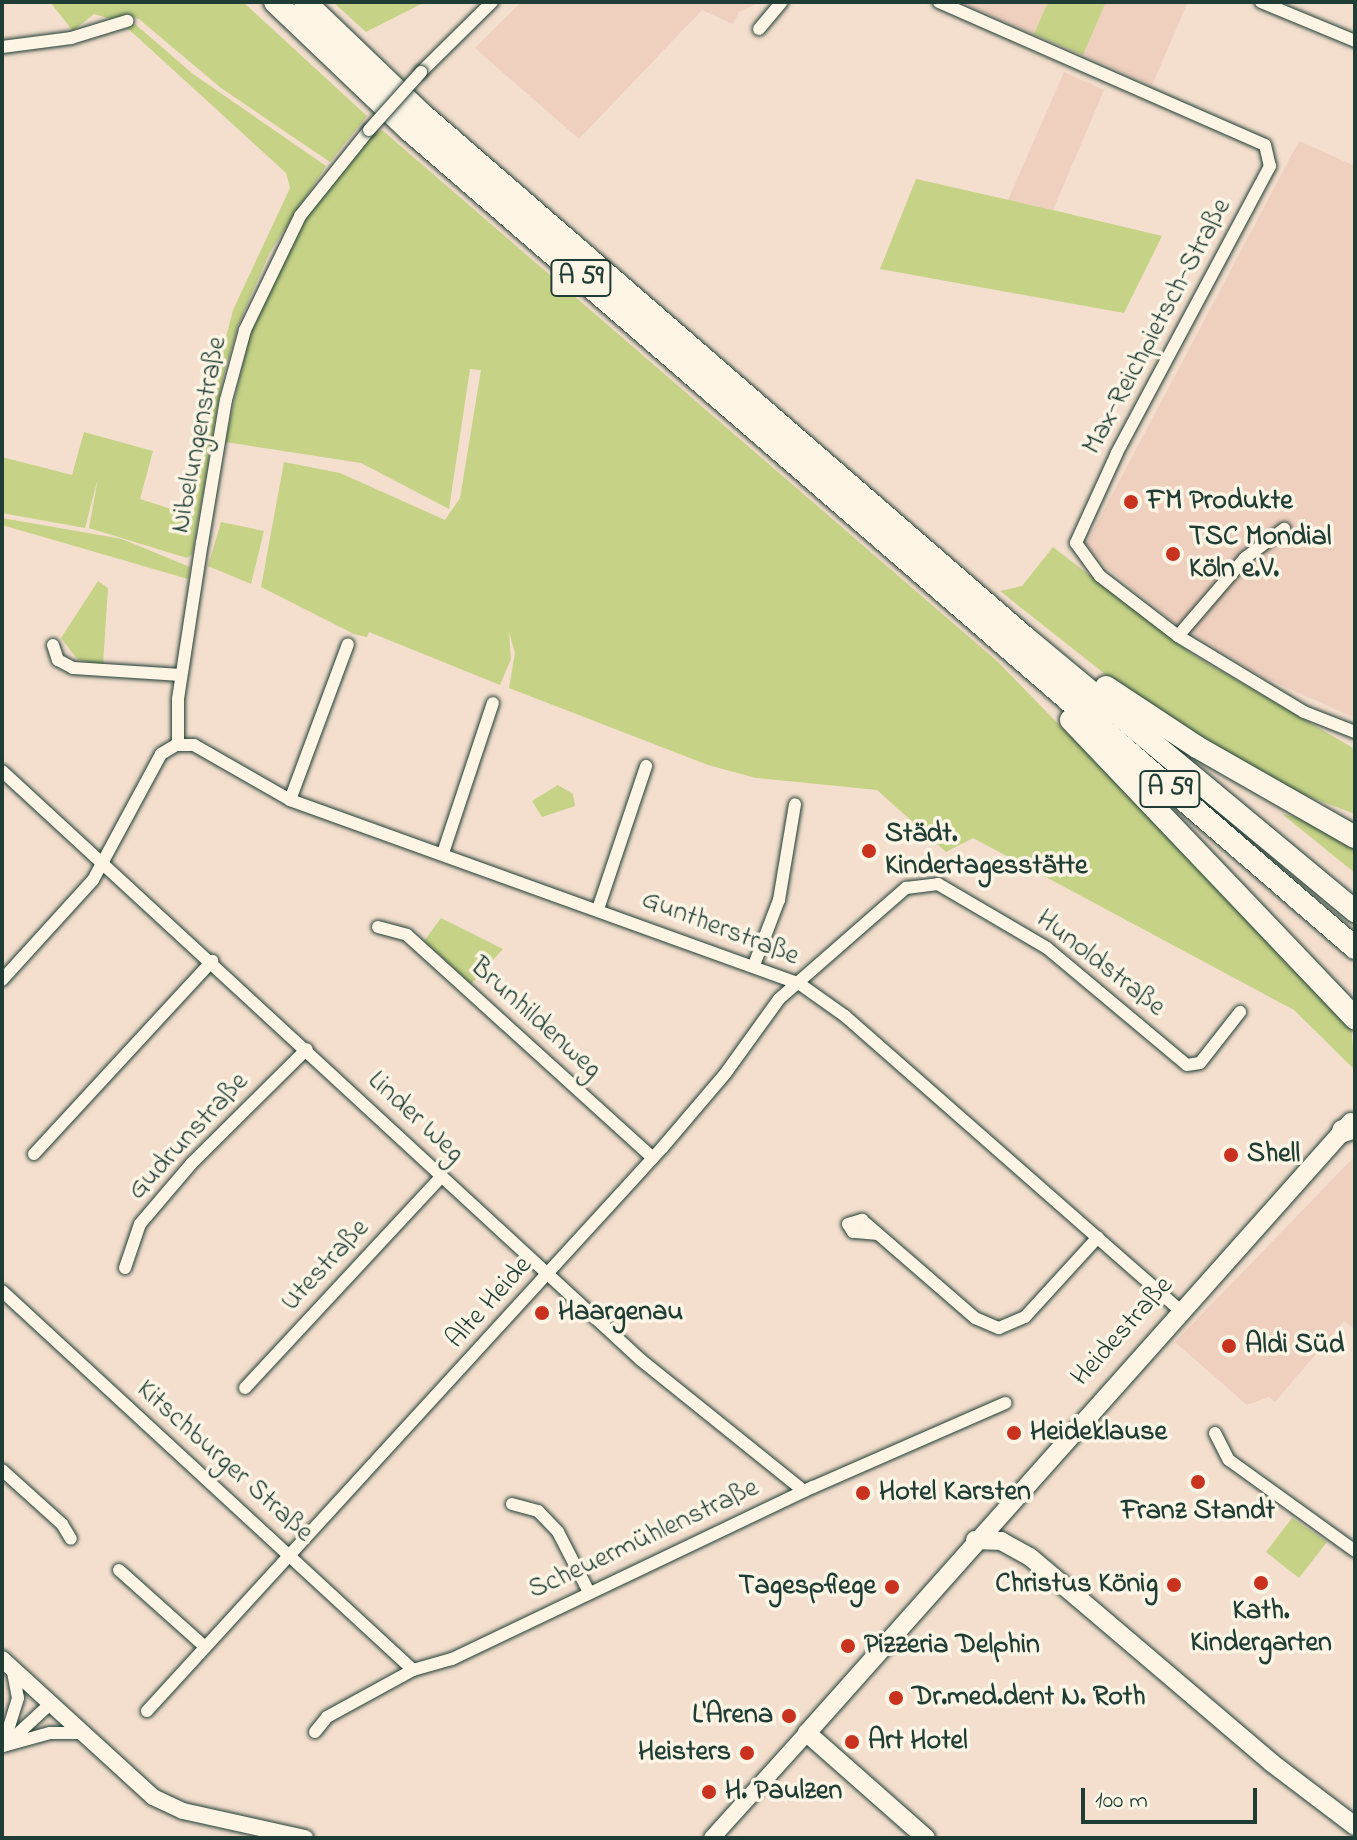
<!DOCTYPE html>
<html>
<head>
<meta charset="utf-8">
<style>
  body { margin:0 }
  #map { position:relative; width:1357px; height:1840px; overflow:hidden; background:#f4dfce; font-family:"Indie Flower",sans-serif }
  div>[style] { position:absolute }
  .built>* { inset:0; background:#efcfbe }
  .green>* { inset:0; background:#c6d387 }
  .roads { filter:drop-shadow(0 0 2px #1f3d34) drop-shadow(0 0 2px #1f3d34) }
  .minor>* { height:12px; margin:-6px; padding:0 6px; transform-origin:6px; border-radius:6px; background:#fcf5e5 }
  .tertiary>* { height:16px; margin:-8px; padding:0 8px; transform-origin:8px; border-radius:8px; background:#fcf5e5 }
  .secondary>* { height:18px; margin:-9px; padding:0 9px; transform-origin:9px; border-radius:9px; background:#fcf5e5 }
  .motorway>* { height:22px; margin:-11px; padding:0 11px; transform-origin:11px; border-radius:11px; background:#fcf5e5 }
  .bridges { filter:drop-shadow(0 0 2px #1f3d34) drop-shadow(0 0 2px #1f3d34) }
  .minor-bridge>* { height:12px; margin:-6px; padding:0 6px; transform-origin:6px; border-radius:6px; background:#fcf5e5 }
  .dots>* { width:22px; height:22px; translate:-50% -50%; box-sizing:border-box; border:4px solid #fcf5e5; border-radius:50% }
  span { translate:-50% -50%; white-space:nowrap; text-align:center; line-height:1.15; -webkit-text-stroke:7px #fcf5e5; paint-order:stroke }
  .shield-label span { padding:2px 6px; background:#fcf5e5; border:2px solid; border-radius:6px; -webkit-text-stroke-width:0 }
  .shield-label { font-size:26px; color:#1f3d34; font-weight:700 }
  .street-label { font-size:28px; color:#1f3d34 }
  .poi-label { font-size:28px; color:#1f3d34; font-weight:700 }
  .left { translate:0 -50%; text-align:left }
  .right { translate:-100% -50%; text-align:right }
  .frame { position:absolute; inset:0; border:4px solid #1f3d34; pointer-events:none }
  .scale { position:absolute; left:1081px; top:1788px; width:176px; height:36px; box-sizing:border-box; border:4px solid #1f3d34; border-top:0; padding-left:10px; font-size:24px; line-height:28px; white-space:nowrap; color:#1f3d34; -webkit-text-stroke:6px #fcf5e5; paint-order:stroke }
</style>
</head>
<body>
<div id="map">
  <div class="built">
    <div style="clip-path:polygon(521px 2px,760px 2px,739px 12px,733px 24px,702px 10px,579px 139px,475px 48px)"></div>
    <div style="clip-path:polygon(960px 2px,1048px 2px,1034px 34px)"></div>
    <div style="clip-path:polygon(1106px 2px,1188px 2px,1152px 85px,1083px 55px)"></div>
    <div style="clip-path:polygon(1064px 72px,1104px 90px,1053px 210px,1008px 200px)"></div>
    <div style="clip-path:polygon(1299px 141px,1355px 166px,1355px 718px,1261px 676px,1174px 622px,1107px 568px,1086px 544px)"></div>
    <div style="clip-path:polygon(1355px 1156px,1355px 1329px,1344px 1321px,1275px 1402px,1269px 1397px,1247px 1405px,1175px 1342px)"></div>
  </div>
  <div class="green">
    <div style="clip-path:polygon(50px 2px,243px 2px,367px 116px,330px 162px,221px 88px,139px 19px,129px 15px,118px 21px,94px 14px,73px 31px)"></div>
    <div style="clip-path:polygon(333px 2px,425px 2px,366px 32px)"></div>
    <div style="clip-path:polygon(1048px 2px,1106px 2px,1083px 55px,1034px 34px)"></div>
    <div style="clip-path:polygon(135px 24px,193px 74px,326px 166px,270px 252px,238px 325px,223px 378px,192px 554px,187px 558px,89px 528px,98px 478px,85px 528px,2px 513px,2px 457px,72px 475px,84px 432px,153px 451px,140px 499px,193px 516px,213px 387px,233px 310px,290px 188px,286px 173px,124px 25px)"></div>
    <div style="clip-path:polygon(382px 130px,998px 662px,1351px 1024px,1355px 1070px,1294px 1010px,973px 838px,946px 852px,877px 790px,756px 778px,708px 765px,509px 688px,515px 653px,509px 632px,511px 659px,500px 685px,369px 632px,367px 637px,354px 634px,261px 587px,284px 462px,340px 473px,445px 520px,460px 498px,481px 370px,470px 369px,449px 509px,361px 463px,225px 442px,251px 330px,276px 271px,307px 215px,370px 137px)"></div>
    <div style="clip-path:polygon(916px 179px,1053px 210px,1162px 236px,1124px 313px,880px 269px)"></div>
    <div style="clip-path:polygon(2px 518px,122px 539px,190px 567px,188px 579px,2px 525px)"></div>
    <div style="clip-path:polygon(221px 522px,264px 531px,251px 584px,208px 566px)"></div>
    <div style="clip-path:polygon(1053px 547px,1193px 655px,1355px 749px,1355px 814px,1291px 790px,1139px 701px,1000px 591px,1022px 586px)"></div>
    <div style="clip-path:polygon(98px 581px,108px 588px,103px 665px,78px 660px,61px 638px)"></div>
    <div style="clip-path:polygon(558px 785px,573px 794px,575px 806px,542px 817px,532px 801px)"></div>
    <div style="clip-path:polygon(1282px 814px,1314px 821px,1355px 841px,1355px 873px)"></div>
    <div style="clip-path:polygon(441px 918px,503px 949px,471px 984px,424px 941px)"></div>
    <div style="clip-path:polygon(1292px 1518px,1327px 1542px,1299px 1578px,1266px 1552px)"></div>
  </div>
  <div class="roads">
    <div class="minor">
      <div style="left:939px;top:2px;width:356px;rotate:23.7deg"></div>
      <div style="left:1265px;top:145px;width:22px;rotate:77deg"></div>
      <div style="left:1270px;top:166px;width:325px;rotate:118.1deg"></div>
      <div style="left:1117px;top:453px;width:99px;rotate:114.5deg"></div>
      <div style="left:1076px;top:543px;width:41px;rotate:54deg"></div>
      <div style="left:1100px;top:576px;width:98px;rotate:37.6deg"></div>
      <div style="left:1178px;top:636px;width:147px;rotate:31.1deg"></div>
      <div style="left:1304px;top:712px;width:55px;rotate:21.4deg"></div>
      <div style="left:1261px;top:2px;width:102px;rotate:22.5deg"></div>
      <div style="left:759px;top:29px;width:35px;rotate:-50deg"></div>
      <div style="left:2px;top:47px;width:70px;rotate:-7.4deg"></div>
      <div style="left:71px;top:38px;width:59px;rotate:-16.9deg"></div>
      <div style="left:421px;top:72px;width:100px;rotate:-44.6deg"></div>
      <div style="left:1178px;top:636px;width:103px;rotate:-49.3deg"></div>
      <div style="left:1245px;top:558px;width:49px;rotate:-36.6deg"></div>
      <div style="left:53px;top:645px;width:16px;rotate:72deg"></div>
      <div style="left:58px;top:660px;width:17px;rotate:28deg"></div>
      <div style="left:73px;top:668px;width:108px;rotate:3.7deg"></div>
      <div style="left:178px;top:744px;width:45px;rotate:-90deg"></div>
      <div style="left:178px;top:699px;width:158px;rotate:-81.3deg"></div>
      <div style="left:202px;top:543px;width:145px;rotate:-80.5deg"></div>
      <div style="left:226px;top:400px;width:73px;rotate:-74.8deg"></div>
      <div style="left:245px;top:330px;width:127px;rotate:-64.2deg"></div>
      <div style="left:300px;top:216px;width:110px;rotate:-51.3deg"></div>
      <div style="left:2px;top:771px;width:869px;rotate:42.67deg"></div>
      <div style="left:641px;top:1360px;width:209px;rotate:38.8deg"></div>
      <div style="left:290px;top:800px;width:166px;rotate:-69.6deg"></div>
      <div style="left:443px;top:853px;width:158px;rotate:-71.6deg"></div>
      <div style="left:598px;top:909px;width:151px;rotate:-71.4deg"></div>
      <div style="left:378px;top:927px;width:30px;rotate:15deg"></div>
      <div style="left:407px;top:935px;width:332px;rotate:42.2deg"></div>
      <div style="left:754px;top:965px;width:70px;rotate:-69deg"></div>
      <div style="left:779px;top:900px;width:97px;rotate:-80.5deg"></div>
      <div style="left:2px;top:980px;width:135px;rotate:-47.7deg"></div>
      <div style="left:93px;top:880px;width:143px;rotate:-61.6deg"></div>
      <div style="left:161px;top:754px;width:17px;rotate:-31deg"></div>
      <div style="left:176px;top:745px;width:18px"></div>
      <div style="left:194px;top:745px;width:111px;rotate:29.8deg"></div>
      <div style="left:290px;top:800px;width:542px;rotate:19.84deg"></div>
      <div style="left:800px;top:984px;width:55px;rotate:35.4deg"></div>
      <div style="left:845px;top:1016px;width:446px;rotate:41.3deg"></div>
      <div style="left:34px;top:1154px;width:263px;rotate:-47.3deg"></div>
      <div style="left:878px;top:1234px;width:25px;rotate:-175deg"></div>
      <div style="left:853px;top:1232px;width:9px;rotate:-122deg"></div>
      <div style="left:848px;top:1224px;width:15px;rotate:-16deg"></div>
      <div style="left:862px;top:1220px;width:150px;rotate:40.9deg"></div>
      <div style="left:975px;top:1318px;width:26px;rotate:23deg"></div>
      <div style="left:999px;top:1328px;width:28px;rotate:-23deg"></div>
      <div style="left:1025px;top:1317px;width:108px;rotate:-47.6deg"></div>
      <div style="left:125px;top:1268px;width:46px;rotate:-71.2deg"></div>
      <div style="left:140px;top:1224px;width:79px;rotate:-49.6deg"></div>
      <div style="left:191px;top:1164px;width:163px;rotate:-44.8deg"></div>
      <div style="left:2px;top:1291px;width:559px;rotate:42.68deg"></div>
      <div style="left:245px;top:1388px;width:289px;rotate:-47.1deg"></div>
      <div style="left:1215px;top:1433px;width:30px;rotate:63deg"></div>
      <div style="left:1229px;top:1460px;width:155px;rotate:35.8deg"></div>
      <div style="left:2px;top:1470px;width:81px;rotate:42deg"></div>
      <div style="left:62px;top:1524px;width:17px;rotate:59deg"></div>
      <div style="left:512px;top:1504px;width:27px;rotate:15deg"></div>
      <div style="left:538px;top:1511px;width:29px;rotate:46deg"></div>
      <div style="left:558px;top:1532px;width:68px;rotate:62.7deg"></div>
      <div style="left:119px;top:1570px;width:115px;rotate:41.8deg"></div>
      <div style="left:147px;top:1711px;width:763px;rotate:-47.55deg"></div>
      <div style="left:662px;top:1148px;width:97px;rotate:-49.6deg"></div>
      <div style="left:725px;top:1074px;width:92px;rotate:-54.2deg"></div>
      <div style="left:779px;top:999px;width:169px;rotate:-41.2deg"></div>
      <div style="left:906px;top:888px;width:32px;rotate:-7deg"></div>
      <div style="left:938px;top:884px;width:126px;rotate:30.4deg"></div>
      <div style="left:1047px;top:948px;width:182px;rotate:39.9deg"></div>
      <div style="left:1187px;top:1065px;width:13px;rotate:-9deg"></div>
      <div style="left:1200px;top:1063px;width:65px;rotate:-51.9deg"></div>
      <div style="left:315px;top:1732px;width:19px;rotate:-51deg"></div>
      <div style="left:327px;top:1717px;width:98px;rotate:-28.7deg"></div>
      <div style="left:413px;top:1670px;width:41px;rotate:-15.8deg"></div>
      <div style="left:452px;top:1659px;width:400px;rotate:-25.5deg"></div>
      <div style="left:813px;top:1487px;width:210px;rotate:-23.6deg"></div>
      <div style="left:11px;top:1740px;width:53px;rotate:-42.7deg"></div>
      <div style="left:3px;top:1746px;width:50px;rotate:-72.6deg"></div>
      <div style="left:18px;top:1698px;width:31px;rotate:-101deg"></div>
      <div style="left:3px;top:1746px;width:49px;rotate:-15.5deg"></div>
      <div style="left:50px;top:1733px;width:29px"></div>
    </div>
    <div class="tertiary">
      <div style="left:2px;top:1659px;width:205px;rotate:42.4deg"></div>
      <div style="left:153px;top:1797px;width:33px;rotate:25deg"></div>
      <div style="left:183px;top:1811px;width:125px;rotate:12.5deg"></div>
      <div style="left:712px;top:1838px;width:142px;rotate:-47.9deg"></div>
    </div>
    <div class="secondary">
      <div style="left:975px;top:1540px;width:26px;rotate:2deg"></div>
      <div style="left:1001px;top:1541px;width:33px;rotate:29deg"></div>
      <div style="left:1030px;top:1557px;width:318px;rotate:40.4deg"></div>
      <div style="left:1272px;top:1763px;width:104px;rotate:37.2deg"></div>
      <div style="left:926px;top:1838px;width:159px;rotate:-138.6deg"></div>
      <div style="left:807px;top:1733px;width:818px;rotate:-48.32deg"></div>
    </div>
    <div class="motorway">
      <div style="left:275px;top:2px;width:184px;rotate:43.7deg"></div>
      <div style="left:408px;top:129px;width:1252px;rotate:40.85deg"></div>
      <div style="left:305px;top:2px;width:163px;rotate:43.8deg"></div>
      <div style="left:423px;top:115px;width:798px;rotate:40.94deg"></div>
      <div style="left:1026px;top:638px;width:428px;rotate:39.7deg"></div>
      <div style="left:1106px;top:687px;width:109px;rotate:33.4deg"></div>
      <div style="left:1197px;top:747px;width:182px;rotate:29.7deg"></div>
      <div style="left:1071px;top:720px;width:412px;rotate:46.4deg"></div>
      <div style="left:1343px;top:1131px;width:13px;rotate:-18deg"></div>
    </div>
  </div>
  <div class="bridges">
    <div class="minor-bridge">
      <div style="left:369px;top:130px;width:78px;rotate:-48.1deg"></div>
    </div>
  </div>
  <div class="dots">
    <div style="left:1131px;top:502px;background:#c8321e"></div>
    <div style="left:1173px;top:554px;background:#c8321e"></div>
    <div style="left:869px;top:851px;background:#c8321e"></div>
    <div style="left:1231px;top:1155px;background:#c8321e"></div>
    <div style="left:542px;top:1313px;background:#c8321e"></div>
    <div style="left:1229px;top:1346px;background:#c8321e"></div>
    <div style="left:1014px;top:1433px;background:#c8321e"></div>
    <div style="left:1198px;top:1482px;background:#c8321e"></div>
    <div style="left:863px;top:1493px;background:#c8321e"></div>
    <div style="left:1261px;top:1583px;background:#c8321e"></div>
    <div style="left:1174px;top:1585px;background:#c8321e"></div>
    <div style="left:892px;top:1587px;background:#c8321e"></div>
    <div style="left:848px;top:1646px;background:#c8321e"></div>
    <div style="left:896px;top:1698px;background:#c8321e"></div>
    <div style="left:789px;top:1716px;background:#c8321e"></div>
    <div style="left:852px;top:1742px;background:#c8321e"></div>
    <div style="left:747px;top:1753px;background:#c8321e"></div>
    <div style="left:709px;top:1792px;background:#c8321e"></div>
  </div>
  <div class="shield-label">
    <span style="left:581px;top:278px">A 59</span>
    <span style="left:1170px;top:789px">A 59</span>
  </div>
  <div class="street-label">
    <span style="left:1158px;top:327px;rotate:-62deg">Max-Reichpietsch-Straße</span>
    <span style="left:200px;top:435px;rotate:-79deg">Nibelungenstraße</span>
    <span style="left:720px;top:929px;rotate:21deg">Guntherstraße</span>
    <span style="left:1100px;top:964px;rotate:38deg">Hunoldstraße</span>
    <span style="left:535px;top:1019px;rotate:42deg">Brunhildenweg</span>
    <span style="left:415px;top:1118px;rotate:43deg">Linder Weg</span>
    <span style="left:189px;top:1137px;rotate:-47deg">Gudrunstraße</span>
    <span style="left:326px;top:1266px;rotate:-47deg">Utestraße</span>
    <span style="left:490px;top:1303px;rotate:-48deg">Alte Heide</span>
    <span style="left:1123px;top:1332px;rotate:-48deg">Heidestraße</span>
    <span style="left:224px;top:1462px;rotate:42deg">Kitschburger Straße</span>
    <span style="left:644px;top:1540px;rotate:-25deg">Scheuermühlenstraße</span>
  </div>
  <div class="poi-label">
    <span class="left" style="left:1147px;top:502px">FM Produkte</span>
    <span class="left" style="left:1189px;top:554px">TSC Mondial<br>Köln e.V.</span>
    <span class="left" style="left:885px;top:851px">Städt.<br>Kindertagesstätte</span>
    <span class="left" style="left:1247px;top:1155px">Shell</span>
    <span class="left" style="left:558px;top:1313px">Haargenau</span>
    <span class="left" style="left:1245px;top:1346px">Aldi Süd</span>
    <span class="left" style="left:1030px;top:1433px">Heideklause</span>
    <span class="left" style="left:879px;top:1493px">Hotel Karsten</span>
    <span style="left:1198px;top:1512px">Franz Standt</span>
    <span class="right" style="left:1158px;top:1585px">Christus König</span>
    <span class="right" style="left:876px;top:1587px">Tagespflege</span>
    <span style="left:1261px;top:1628px">Kath.<br>Kindergarten</span>
    <span class="left" style="left:864px;top:1646px">Pizzeria Delphin</span>
    <span class="left" style="left:912px;top:1698px">Dr.med.dent N. Roth</span>
    <span class="right" style="left:773px;top:1716px">L'Arena</span>
    <span class="left" style="left:868px;top:1742px">Art Hotel</span>
    <span class="right" style="left:731px;top:1753px">Heisters</span>
    <span class="left" style="left:725px;top:1792px">H. Paulzen</span>
  </div>
  <div class="frame"></div>
  <div class="scale">100 m</div>
</div>
</body>
</html>
